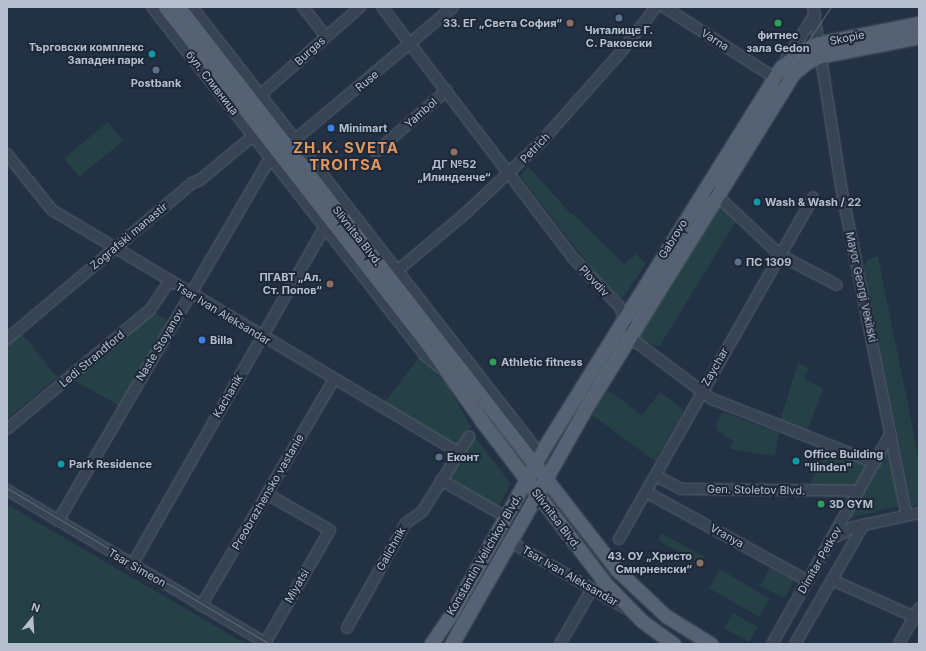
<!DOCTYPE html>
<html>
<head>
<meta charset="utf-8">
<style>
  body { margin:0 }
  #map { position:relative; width:926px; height:651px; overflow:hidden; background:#233144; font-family:Inter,sans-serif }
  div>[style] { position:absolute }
  .green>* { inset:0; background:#254145 }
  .roads { filter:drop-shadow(0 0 1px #566170) drop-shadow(0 0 1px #566170) }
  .minor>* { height:10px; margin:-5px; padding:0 5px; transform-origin:5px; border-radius:5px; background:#384353 }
  .major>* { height:13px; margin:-6.5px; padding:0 6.5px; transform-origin:6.5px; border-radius:6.5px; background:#566273 }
  .tram>* { height:1px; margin:-0.5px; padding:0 0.5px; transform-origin:0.5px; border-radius:0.5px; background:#5a677a }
  .dots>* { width:11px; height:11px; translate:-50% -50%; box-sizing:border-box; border:2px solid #1d2838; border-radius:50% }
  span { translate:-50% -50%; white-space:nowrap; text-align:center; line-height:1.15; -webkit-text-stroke:4px #1d2838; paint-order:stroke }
  .poi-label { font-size:11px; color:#b5becd; font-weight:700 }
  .right { translate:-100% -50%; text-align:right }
  .left { translate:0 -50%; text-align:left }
  .street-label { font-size:11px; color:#b5becd }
  .district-label { font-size:15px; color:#e0965d; font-weight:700; letter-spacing:1px }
  .frame { position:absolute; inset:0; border:8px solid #b5becd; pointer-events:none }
  .north { position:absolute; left:12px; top:599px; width:40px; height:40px; -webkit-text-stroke:3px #1d2838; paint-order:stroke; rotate:18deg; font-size:11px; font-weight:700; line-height:16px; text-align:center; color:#b5becd }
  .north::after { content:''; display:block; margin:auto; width:14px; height:18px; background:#b5becd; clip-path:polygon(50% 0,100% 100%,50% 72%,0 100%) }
</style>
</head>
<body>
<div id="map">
  <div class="green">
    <div style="clip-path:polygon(108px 122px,123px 141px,79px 177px,64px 158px)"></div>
    <div style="clip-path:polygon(528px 166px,571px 214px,573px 214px,624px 264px,636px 254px,646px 264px,622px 299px,597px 275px,520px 176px)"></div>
    <div style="clip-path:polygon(720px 205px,737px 220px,659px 347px,649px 342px,646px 346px,637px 336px)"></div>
    <div style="clip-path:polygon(878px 256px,919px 460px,919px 505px,912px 506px,864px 268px,866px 260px)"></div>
    <div style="clip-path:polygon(150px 310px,173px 324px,123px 408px,70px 378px)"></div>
    <div style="clip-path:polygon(19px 330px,57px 377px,7px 419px,7px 341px)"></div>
    <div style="clip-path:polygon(419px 357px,447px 384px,471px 427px,458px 447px,384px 403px)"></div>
    <div style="clip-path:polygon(798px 363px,809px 368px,804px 378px,823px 389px,806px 434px,779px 424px)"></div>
    <div style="clip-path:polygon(608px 390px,642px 415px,660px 392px,684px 410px,655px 461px,592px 415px)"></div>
    <div style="clip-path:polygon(722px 412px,779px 433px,775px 456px,730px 449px,733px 441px,718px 431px,716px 426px)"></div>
    <div style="clip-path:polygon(474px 435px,511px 484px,497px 509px,448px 476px)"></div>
    <div style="clip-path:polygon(825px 447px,870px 465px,857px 488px,808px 490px)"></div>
    <div style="clip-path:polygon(888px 448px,898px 506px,847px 519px)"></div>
    <div style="clip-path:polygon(10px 506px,15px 509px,246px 644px,7px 644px,7px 510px)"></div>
    <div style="clip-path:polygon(661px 533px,705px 557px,701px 564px,658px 540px)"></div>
    <div style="clip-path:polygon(770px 568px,794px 581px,784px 598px,760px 586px)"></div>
    <div style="clip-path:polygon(720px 569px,770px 599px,759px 617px,709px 588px)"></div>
    <div style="clip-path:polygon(733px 613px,758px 627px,749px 642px,724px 628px)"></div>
  </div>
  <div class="roads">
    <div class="minor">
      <div style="left:152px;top:7px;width:442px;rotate:51.9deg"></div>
      <div style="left:425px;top:355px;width:21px;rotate:41deg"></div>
      <div style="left:192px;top:7px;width:566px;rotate:52.1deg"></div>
      <div style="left:303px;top:7px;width:37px;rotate:52deg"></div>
      <div style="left:382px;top:7px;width:318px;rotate:52.7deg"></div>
      <div style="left:575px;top:260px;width:64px;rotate:46.3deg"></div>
      <div style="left:619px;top:306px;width:40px;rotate:65deg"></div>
      <div style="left:636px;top:342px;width:95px;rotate:36.9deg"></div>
      <div style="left:712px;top:399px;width:175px;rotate:21.4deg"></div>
      <div style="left:664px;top:7px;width:145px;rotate:32.6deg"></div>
      <div style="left:813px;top:7px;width:187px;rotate:81.1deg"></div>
      <div style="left:842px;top:192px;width:330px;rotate:78.7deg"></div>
      <div style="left:785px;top:61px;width:56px;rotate:-57.4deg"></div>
      <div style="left:260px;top:95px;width:133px;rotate:-41.3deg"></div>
      <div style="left:376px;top:152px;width:94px;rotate:-41.1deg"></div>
      <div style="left:7px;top:154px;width:72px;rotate:51.2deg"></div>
      <div style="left:52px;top:210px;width:473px;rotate:30.8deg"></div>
      <div style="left:706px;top:185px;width:102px;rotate:43.4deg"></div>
      <div style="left:780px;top:255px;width:64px;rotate:27.8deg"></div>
      <div style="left:397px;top:271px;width:92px;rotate:-40.1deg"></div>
      <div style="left:467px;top:212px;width:103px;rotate:-43.4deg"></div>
      <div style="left:542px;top:141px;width:119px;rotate:-48.4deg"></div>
      <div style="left:621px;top:52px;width:57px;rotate:-52.1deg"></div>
      <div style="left:7px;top:339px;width:242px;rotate:-40.1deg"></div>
      <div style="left:192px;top:183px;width:9px;rotate:-21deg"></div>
      <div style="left:200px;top:180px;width:69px;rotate:-39.7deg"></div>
      <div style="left:7px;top:429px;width:186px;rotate:-39.8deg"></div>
      <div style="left:150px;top:310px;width:34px;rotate:-56deg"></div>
      <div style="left:656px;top:476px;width:28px;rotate:27deg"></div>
      <div style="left:681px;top:489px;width:178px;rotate:0.6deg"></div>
      <div style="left:441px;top:480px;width:75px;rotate:29.6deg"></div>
      <div style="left:7px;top:490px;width:302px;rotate:30.6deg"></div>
      <div style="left:646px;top:492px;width:185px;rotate:28.8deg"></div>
      <div style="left:58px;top:521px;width:415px;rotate:-59.7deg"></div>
      <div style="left:267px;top:163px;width:243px;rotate:-40deg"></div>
      <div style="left:833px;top:538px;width:24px;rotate:-28deg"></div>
      <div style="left:854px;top:527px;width:66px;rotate:-12.2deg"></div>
      <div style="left:619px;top:539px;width:393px;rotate:-60.4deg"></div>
      <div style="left:509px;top:541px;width:134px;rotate:30deg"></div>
      <div style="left:132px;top:565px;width:389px;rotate:-60.3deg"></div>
      <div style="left:832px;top:580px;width:95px;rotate:24.1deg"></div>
      <div style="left:201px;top:606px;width:263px;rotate:-59.6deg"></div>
      <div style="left:347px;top:628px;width:120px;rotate:-60.7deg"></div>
      <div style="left:406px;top:523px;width:19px;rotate:-35deg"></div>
      <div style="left:422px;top:512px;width:89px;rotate:-57.9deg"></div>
      <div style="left:265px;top:643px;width:130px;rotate:-60.1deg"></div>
      <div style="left:330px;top:530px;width:73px;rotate:-150.3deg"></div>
      <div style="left:560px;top:644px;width:64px;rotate:-59.8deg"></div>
      <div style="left:772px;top:644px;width:242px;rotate:-60.6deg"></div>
      <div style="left:795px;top:644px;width:138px;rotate:-60.1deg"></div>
      <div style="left:899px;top:644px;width:41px;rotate:-60.9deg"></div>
    </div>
    <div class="major">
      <div style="left:165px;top:7px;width:420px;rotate:52.1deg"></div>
      <div style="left:423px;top:338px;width:100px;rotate:54.7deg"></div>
      <div style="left:481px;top:420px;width:206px;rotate:52.7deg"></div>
      <div style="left:606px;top:584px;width:52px;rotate:45.8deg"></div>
      <div style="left:642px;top:621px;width:39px;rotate:36deg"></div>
      <div style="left:179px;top:7px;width:713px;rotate:52.12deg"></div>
      <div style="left:617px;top:570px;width:67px;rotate:43.2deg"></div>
      <div style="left:666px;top:616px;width:53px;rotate:31.9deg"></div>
      <div style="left:431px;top:644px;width:34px;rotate:-56deg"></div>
      <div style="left:450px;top:616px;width:195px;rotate:-60.8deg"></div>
      <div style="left:545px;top:446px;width:446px;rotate:-58.1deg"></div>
      <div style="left:781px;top:67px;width:21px;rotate:-39deg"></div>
      <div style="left:797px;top:54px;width:25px;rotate:-27deg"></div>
      <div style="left:819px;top:43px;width:102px;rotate:-11.3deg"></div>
      <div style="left:452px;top:644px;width:277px;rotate:-60.4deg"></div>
      <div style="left:589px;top:403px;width:388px;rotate:-58.2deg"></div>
      <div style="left:794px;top:73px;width:19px;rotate:-39deg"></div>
      <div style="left:809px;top:61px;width:13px;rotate:-23deg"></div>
      <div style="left:821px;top:56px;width:100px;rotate:-11deg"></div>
    </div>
  </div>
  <div class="tram">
    <div style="left:7px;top:488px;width:306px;rotate:30.7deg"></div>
    <div style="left:444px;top:644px;width:295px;rotate:-60.1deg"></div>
    <div style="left:591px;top:388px;width:379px;rotate:-58.2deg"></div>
    <div style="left:791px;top:66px;width:71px;rotate:-55.9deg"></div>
  </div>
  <div class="dots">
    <div style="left:619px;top:18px;background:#5c6f8a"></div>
    <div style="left:570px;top:23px;background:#8d6e63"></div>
    <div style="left:778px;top:23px;background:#2e9e5b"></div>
    <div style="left:152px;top:54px;background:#0f9aa8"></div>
    <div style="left:156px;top:70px;background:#5c6f8a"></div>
    <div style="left:331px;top:128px;background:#3f7fe0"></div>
    <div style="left:454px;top:152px;background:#8d6e63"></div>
    <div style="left:757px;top:202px;background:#0f9aa8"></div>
    <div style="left:738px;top:262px;background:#5c6f8a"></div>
    <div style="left:330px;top:284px;background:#8d6e63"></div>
    <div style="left:202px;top:340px;background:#3f7fe0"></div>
    <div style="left:493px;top:362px;background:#2e9e5b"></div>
    <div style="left:439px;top:457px;background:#5c6f8a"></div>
    <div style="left:796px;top:461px;background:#0f9aa8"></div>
    <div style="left:61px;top:464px;background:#0f9aa8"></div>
    <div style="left:821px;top:504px;background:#2e9e5b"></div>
    <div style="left:700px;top:563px;background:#8d6e63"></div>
  </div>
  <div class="poi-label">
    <span class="right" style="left:562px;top:23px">33. ЕГ „Света София“</span>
    <span style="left:619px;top:37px">Читалище Г.<br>С. Раковски</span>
    <span style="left:778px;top:42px">фитнес<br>зала Gedon</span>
    <span class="right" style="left:144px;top:54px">Търговски комплекс<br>Западен парк</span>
    <span style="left:156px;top:83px">Postbank</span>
    <span class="left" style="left:339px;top:128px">Minimart</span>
    <span style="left:454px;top:171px">ДГ №52<br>„Илинденче“</span>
    <span class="left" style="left:765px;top:202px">Wash &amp; Wash / 22</span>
    <span class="left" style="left:746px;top:262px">ПС 1309</span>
    <span class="right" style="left:322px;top:284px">ПГАВТ „Ал.<br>Ст. Попов“</span>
    <span class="left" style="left:210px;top:340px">Billa</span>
    <span class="left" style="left:501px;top:362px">Athletic fitness</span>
    <span class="left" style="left:804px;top:461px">Office Building<br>"Ilinden"</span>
    <span class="left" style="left:447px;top:457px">Еконт</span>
    <span class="left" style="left:69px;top:464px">Park Residence</span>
    <span class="left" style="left:829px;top:504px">3D GYM</span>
    <span class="right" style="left:692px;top:563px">43. ОУ „Христо<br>Смирненски“</span>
  </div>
  <div class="street-label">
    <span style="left:847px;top:38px;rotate:-11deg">Skopie</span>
    <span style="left:715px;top:40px;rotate:32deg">Varna</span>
    <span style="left:310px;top:51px;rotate:-42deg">Burgas</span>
    <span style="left:367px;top:81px;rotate:-40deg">Ruse</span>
    <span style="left:212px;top:83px;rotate:52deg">бул. Сливница</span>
    <span style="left:421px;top:113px;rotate:-41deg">Yambol</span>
    <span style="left:535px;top:148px;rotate:-46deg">Petrich</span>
    <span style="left:129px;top:236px;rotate:-40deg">Zografski manastir</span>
    <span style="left:357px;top:236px;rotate:52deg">Slivnitsa Blvd.</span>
    <span style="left:673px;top:239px;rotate:-58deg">Gabrovo</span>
    <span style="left:594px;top:281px;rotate:47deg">Plovdiv</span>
    <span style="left:861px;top:287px;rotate:78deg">Mayor Georgi Vekilski</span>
    <span style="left:223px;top:314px;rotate:31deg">Tsar Ivan Aleksandar</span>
    <span style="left:160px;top:345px;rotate:-59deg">Naste Stoyanov</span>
    <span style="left:92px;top:359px;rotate:-40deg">Ledi Strandford</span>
    <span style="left:715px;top:367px;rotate:-60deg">Zaychar</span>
    <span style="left:228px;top:396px;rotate:-60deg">Kachanik</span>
    <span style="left:756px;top:490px;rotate:1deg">Gen. Stoletov Blvd.</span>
    <span style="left:268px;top:492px;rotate:-60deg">Preobrazhensko vastanie</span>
    <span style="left:556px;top:519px;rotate:53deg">Slivnitsa Blvd.</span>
    <span style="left:727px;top:536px;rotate:29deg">Vranya</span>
    <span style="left:391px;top:549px;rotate:-61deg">Galichnik</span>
    <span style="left:484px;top:555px;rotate:-60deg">Konstantin Velichkov Blvd.</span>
    <span style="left:820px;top:560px;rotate:-60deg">Dimitar Petkov</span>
    <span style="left:137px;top:568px;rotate:30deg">Tsar Simeon</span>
    <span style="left:570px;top:576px;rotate:30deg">Tsar Ivan Aleksandar</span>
    <span style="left:297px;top:586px;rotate:-60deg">Miyatsi</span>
  </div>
  <div class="district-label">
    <span style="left:346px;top:156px">ZH.K. SVETA<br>TROITSA</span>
  </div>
  <div class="frame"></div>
  <div class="north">N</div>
</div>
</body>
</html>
